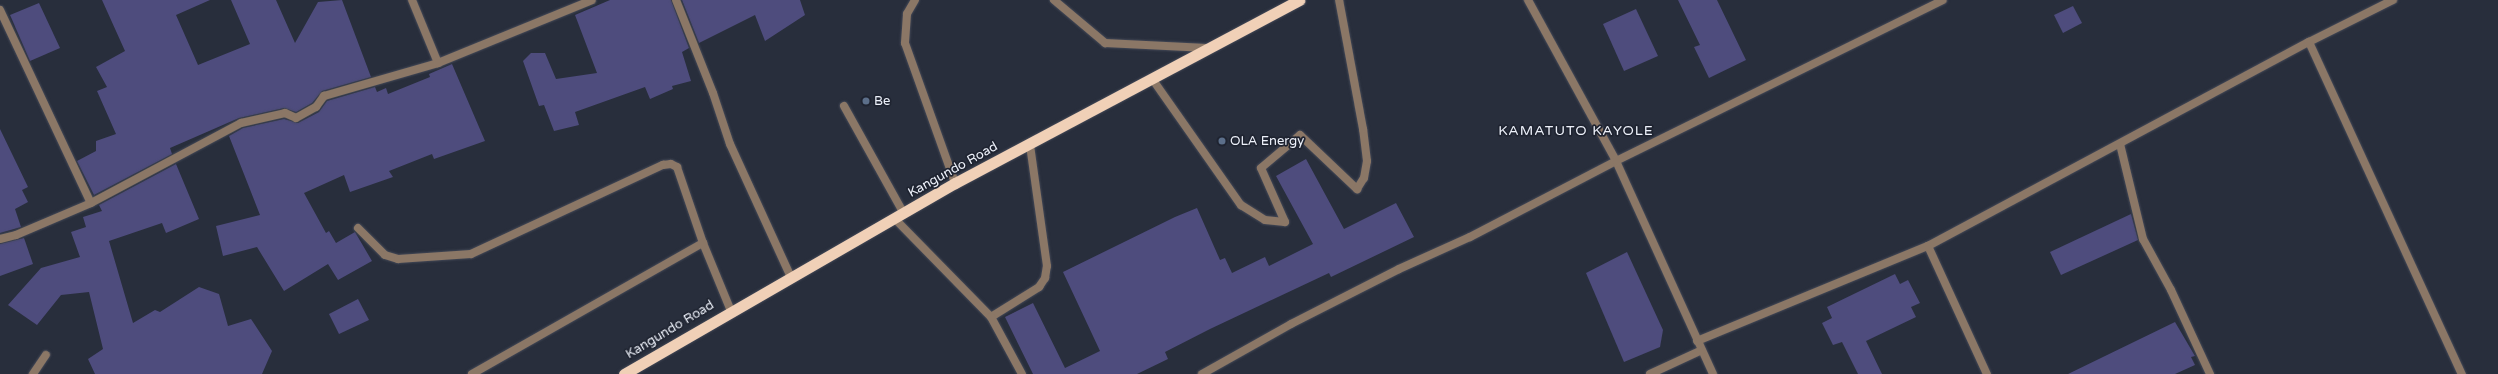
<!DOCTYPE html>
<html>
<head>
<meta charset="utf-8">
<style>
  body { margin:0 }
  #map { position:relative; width:2498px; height:374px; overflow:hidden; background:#282e3c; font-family:"Varela Round",sans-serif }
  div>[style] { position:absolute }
  .building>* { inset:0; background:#4e4c7d }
  .roads { filter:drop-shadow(0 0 1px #444957) drop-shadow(0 0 1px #444957) }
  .service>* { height:8px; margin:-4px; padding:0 4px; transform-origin:4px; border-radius:4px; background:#8b7766 }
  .minor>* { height:8px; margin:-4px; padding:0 4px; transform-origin:4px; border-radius:4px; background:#8b7766 }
  .trunk>* { height:11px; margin:-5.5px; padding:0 5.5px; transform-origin:5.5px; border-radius:5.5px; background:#f0d0b7 }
  .dots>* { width:11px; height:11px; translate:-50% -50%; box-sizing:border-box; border:2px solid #1f2431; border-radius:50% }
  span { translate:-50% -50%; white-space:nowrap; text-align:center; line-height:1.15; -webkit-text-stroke:3.5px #1f2431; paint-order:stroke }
  .poi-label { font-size:13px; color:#edf1fa }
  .left { translate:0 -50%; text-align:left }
  .street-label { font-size:13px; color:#edf1fa }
  .neighbourhood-label { font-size:14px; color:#edf1fa; letter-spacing:1px }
</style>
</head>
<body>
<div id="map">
  <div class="building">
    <div style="clip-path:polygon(102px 0,210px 0,176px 15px,198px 65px,250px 44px,231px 0,276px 0,295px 43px,318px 2px,342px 0,371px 77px,322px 91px,312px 103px,296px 112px,284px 108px,239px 118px,170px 148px,172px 154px,94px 195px,77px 161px,96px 151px,96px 141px,116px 134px,97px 91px,107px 87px,96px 67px,125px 51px)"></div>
    <div style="clip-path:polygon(610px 0,671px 0,689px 48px,682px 52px,691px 81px,672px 86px,673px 89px,650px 99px,645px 87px,575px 112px,579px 125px,554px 131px,544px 105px,539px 106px,523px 61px,531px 53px,545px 53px,556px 79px,597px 73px,575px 15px)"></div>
    <div style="clip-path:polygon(682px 0,800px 0,805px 15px,765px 41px,755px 15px,699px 43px)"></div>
    <div style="clip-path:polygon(1678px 0,1717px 0,1746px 60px,1709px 78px,1694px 47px,1700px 45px)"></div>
    <div style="clip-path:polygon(39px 3px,60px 48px,30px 61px,10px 15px)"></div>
    <div style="clip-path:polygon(2073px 6px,2082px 23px,2063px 33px,2054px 15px)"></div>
    <div style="clip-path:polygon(1636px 9px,1658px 56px,1624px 71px,1603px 24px)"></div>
    <div style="clip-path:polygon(452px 64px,485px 141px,434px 159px,432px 154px,389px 171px,393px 177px,350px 192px,344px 175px,304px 193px,326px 233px,329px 231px,336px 243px,355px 232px,372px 261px,338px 280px,328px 264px,284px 291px,257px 247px,223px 256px,216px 226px,260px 215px,229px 136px,243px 128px,284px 119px,298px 123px,319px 112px,327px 101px,375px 87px,377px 92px,386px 88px,388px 94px,430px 77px,429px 74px)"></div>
    <div style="clip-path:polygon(0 129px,28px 187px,22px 190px,28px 202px,15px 209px,21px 227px,0 233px)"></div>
    <div style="clip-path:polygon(1306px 159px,1344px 229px,1396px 203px,1414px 237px,1331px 277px,1329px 273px,1210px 329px,1165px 352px,1168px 359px,1137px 374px,1033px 374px,1005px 317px,1033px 303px,1065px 368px,1100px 351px,1063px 272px,1175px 217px,1197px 208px,1220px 260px,1225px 258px,1232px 273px,1265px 257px,1269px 266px,1313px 244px,1276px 176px)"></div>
    <div style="clip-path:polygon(176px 164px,199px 219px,166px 233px,162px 223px,109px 241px,133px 323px,155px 310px,160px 312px,199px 287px,219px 294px,228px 326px,251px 319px,272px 351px,262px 374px,95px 374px,88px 359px,103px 349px,89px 292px,61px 295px,37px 325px,8px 305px,41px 268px,80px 257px,71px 232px,86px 227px,83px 217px,102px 211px,99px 205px)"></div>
    <div style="clip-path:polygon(2131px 214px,2138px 240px,2061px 275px,2050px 252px)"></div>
    <div style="clip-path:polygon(24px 238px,33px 264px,0 276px,0 244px)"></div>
    <div style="clip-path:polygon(1627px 252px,1663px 330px,1660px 347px,1624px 362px,1586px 273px)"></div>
    <div style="clip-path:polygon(1895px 274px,1900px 284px,1908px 280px,1920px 303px,1911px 307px,1916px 317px,1866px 341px,1882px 374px,1858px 374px,1842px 342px,1833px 345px,1822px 323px,1832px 318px,1827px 307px)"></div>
    <div style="clip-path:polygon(358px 299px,369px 320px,339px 334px,329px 314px)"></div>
    <div style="clip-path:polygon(2175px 322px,2195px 356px,2191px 357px,2195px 365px,2175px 374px,2068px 374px)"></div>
  </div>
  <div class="roads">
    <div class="service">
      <div style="left:915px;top:0;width:16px;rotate:120deg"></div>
      <div style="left:907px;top:14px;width:29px;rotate:94deg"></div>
      <div style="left:905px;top:43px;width:149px;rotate:70.3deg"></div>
      <div style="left:1054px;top:0;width:67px;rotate:40.1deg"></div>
      <div style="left:1105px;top:43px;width:102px;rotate:2.8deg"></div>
      <div style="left:1153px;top:80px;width:153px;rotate:54.9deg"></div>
      <div style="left:1241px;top:205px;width:28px;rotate:32deg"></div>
      <div style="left:1265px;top:220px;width:20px;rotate:6deg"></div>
      <div style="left:1285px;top:222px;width:59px;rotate:-114deg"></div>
      <div style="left:1261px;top:168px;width:51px;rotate:-40.2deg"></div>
      <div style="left:1300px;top:135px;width:79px;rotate:43.5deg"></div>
      <div style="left:1357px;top:189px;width:13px;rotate:-58deg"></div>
      <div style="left:1364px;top:178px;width:17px;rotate:-80deg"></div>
      <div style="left:1367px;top:161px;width:32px;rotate:-97deg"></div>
      <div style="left:1363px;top:129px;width:131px;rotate:-100.5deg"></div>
      <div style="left:844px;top:106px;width:124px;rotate:60.9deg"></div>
      <div style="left:895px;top:219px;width:137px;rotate:45.6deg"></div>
      <div style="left:991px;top:317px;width:57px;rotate:-32deg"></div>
      <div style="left:1039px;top:287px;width:11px;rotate:-56deg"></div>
      <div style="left:1045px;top:278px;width:12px;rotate:-81deg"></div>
      <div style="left:1047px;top:266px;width:122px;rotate:-98deg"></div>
      <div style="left:358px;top:228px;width:38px;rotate:45deg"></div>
      <div style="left:385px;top:255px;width:14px;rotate:17deg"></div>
      <div style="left:398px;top:259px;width:73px;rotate:-3.9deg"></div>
      <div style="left:471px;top:254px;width:212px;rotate:-24.9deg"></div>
      <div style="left:663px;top:165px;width:8px;rotate:-7deg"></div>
      <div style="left:671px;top:164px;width:7px;rotate:27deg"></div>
      <div style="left:677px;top:167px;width:80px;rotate:71.1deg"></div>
      <div style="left:991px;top:317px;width:65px;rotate:61.5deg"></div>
      <div style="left:33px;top:374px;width:23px;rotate:-56deg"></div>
      <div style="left:472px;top:374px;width:266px;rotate:-29.6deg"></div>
      <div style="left:703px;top:243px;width:74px;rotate:67.6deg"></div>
    </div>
    <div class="minor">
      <div style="left:412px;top:0;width:68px;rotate:67.6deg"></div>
      <div style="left:676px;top:0;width:100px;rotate:68.3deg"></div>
      <div style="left:713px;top:93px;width:54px;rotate:71.6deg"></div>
      <div style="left:730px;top:144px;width:146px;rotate:65.4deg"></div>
      <div style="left:1528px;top:0;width:183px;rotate:61.3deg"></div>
      <div style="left:1616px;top:161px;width:234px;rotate:65.5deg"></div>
      <div style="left:0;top:10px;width:213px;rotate:64.8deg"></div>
      <div style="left:2309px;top:42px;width:366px;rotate:65.3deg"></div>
      <div style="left:2120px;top:144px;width:98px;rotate:76.4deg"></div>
      <div style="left:2143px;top:239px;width:58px;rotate:61.2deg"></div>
      <div style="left:2171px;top:290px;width:93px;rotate:65.1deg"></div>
      <div style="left:0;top:239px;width:16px;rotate:-14deg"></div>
      <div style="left:16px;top:235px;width:82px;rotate:-23.1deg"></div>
      <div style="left:91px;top:203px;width:170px;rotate:-28.1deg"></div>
      <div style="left:241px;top:123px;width:45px;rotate:-12.8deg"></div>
      <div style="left:285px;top:113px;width:12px;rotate:24deg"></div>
      <div style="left:296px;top:118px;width:23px;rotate:-29deg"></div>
      <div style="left:316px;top:107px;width:14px;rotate:-54deg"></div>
      <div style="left:324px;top:96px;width:119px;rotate:-16.1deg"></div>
      <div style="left:438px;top:63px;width:166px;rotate:-22.2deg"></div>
      <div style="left:1928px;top:246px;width:141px;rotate:65.3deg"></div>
      <div style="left:1697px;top:341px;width:250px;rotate:-22.4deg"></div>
      <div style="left:1928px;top:246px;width:432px;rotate:-28.2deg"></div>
      <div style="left:2309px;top:42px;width:94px;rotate:-26.6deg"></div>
      <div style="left:1202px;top:374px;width:102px;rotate:-29.3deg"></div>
      <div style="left:1291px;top:324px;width:121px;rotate:-27deg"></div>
      <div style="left:1399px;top:269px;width:78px;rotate:-24.3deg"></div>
      <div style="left:1470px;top:237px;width:165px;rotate:-27.5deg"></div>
      <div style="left:1616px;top:161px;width:364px;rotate:-26.2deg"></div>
      <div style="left:1650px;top:374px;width:57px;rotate:-24.8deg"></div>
    </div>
    <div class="trunk">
      <div style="left:624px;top:374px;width:382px;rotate:-30deg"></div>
      <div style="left:955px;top:183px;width:390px;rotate:-28deg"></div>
    </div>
  </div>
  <div class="dots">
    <div style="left:866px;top:101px;background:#5c6f8a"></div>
    <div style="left:1222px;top:141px;background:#5c6f8a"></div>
  </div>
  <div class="poi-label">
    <span class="left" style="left:874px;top:101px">Be</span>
    <span class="left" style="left:1230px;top:141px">OLA Energy</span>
  </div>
  <div class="street-label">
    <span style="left:953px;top:170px;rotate:-29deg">Kangundo Road</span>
    <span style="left:670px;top:330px;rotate:-31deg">Kangundo Road</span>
  </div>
  <div class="neighbourhood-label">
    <span style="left:1576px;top:131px">KAMATUTO KAYOLE</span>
  </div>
</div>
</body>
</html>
